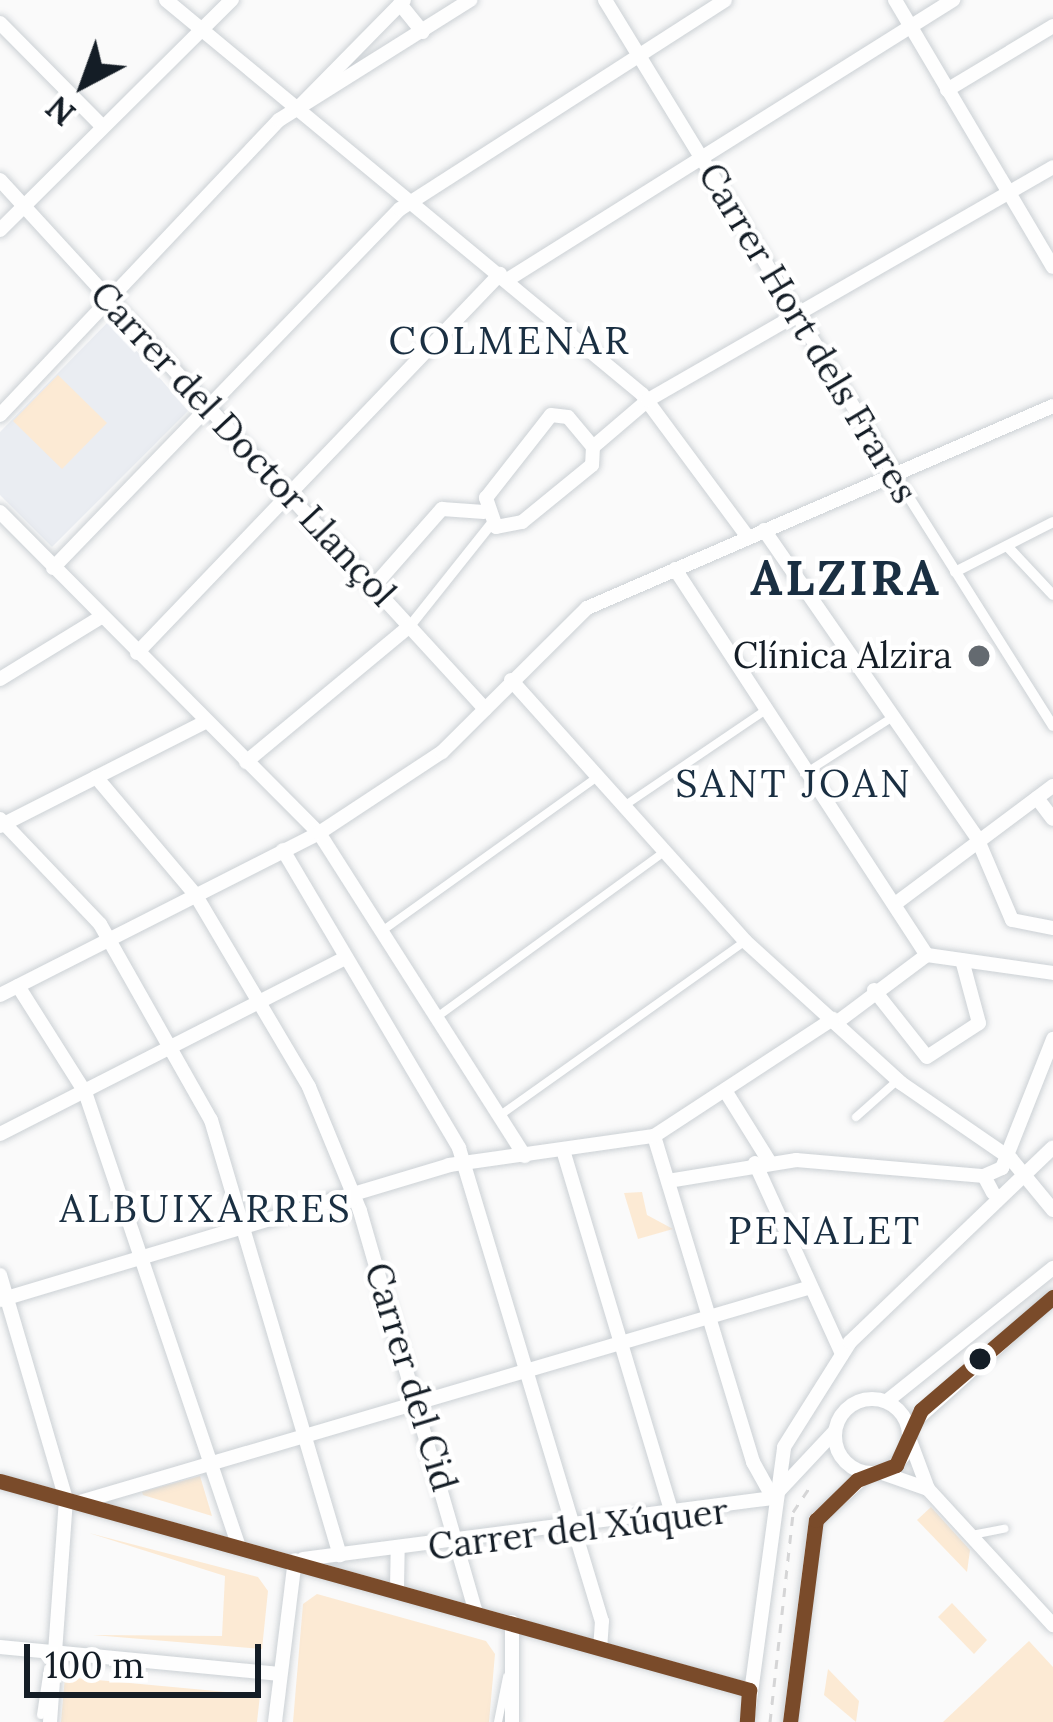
<!DOCTYPE html>
<html>
<head>
<meta charset="utf-8">
<style>
  body { margin:0 }
  #map { position:relative; width:1053px; height:1722px; overflow:hidden; background:#fafafa; font-family:Lora,serif }
  div>[style] { position:absolute }
  .built>* { inset:0; background:#eaedf2 }
  .green>* { inset:0; background:#fcead4 }
  .path>* { height:3px; margin-top:-1.5px; transform-origin:0; background:repeating-linear-gradient(90deg,#d5d5d6 0 9px,transparent 0 18px) }
  .roads { filter:drop-shadow(0 0 3px #ccd1d5) drop-shadow(0 0 3px #ccd1d5) }
  .service>* { height:8px; margin:-4px; padding:0 4px; transform-origin:4px; border-radius:4px; background:#fefefe }
  .pedestrian>* { height:10px; margin:-5px; padding:0 5px; transform-origin:5px; border-radius:5px; background:#fefefe }
  .minor>* { height:14px; margin:-7px; padding:0 7px; transform-origin:7px; border-radius:7px; background:#fefefe }
  .minor>.ring { margin:-7px; padding:0; box-sizing:content-box; background:none; border:14px solid #fefefe; border-radius:50% }
  .bus-1>* { height:15px; margin:-7.5px; padding:0 7.5px; transform-origin:7.5px; border-radius:7.5px; background:#7a4b2a }
  .dots>* { width:33px; height:33px; translate:-50% -50%; box-sizing:border-box; border:6px solid #fff; border-radius:50% }
  span { translate:-50% -50%; white-space:nowrap; text-align:center; line-height:1.15; -webkit-text-stroke:9px #fff; paint-order:stroke }
  .street-label { font-size:36px; color:#141d26 }
  .poi-label { font-size:36px; color:#141d26 }
  .right { translate:-100% -50%; text-align:right }
  .neighbourhood-label { font-size:39px; color:#1a2f42; letter-spacing:3px }
  .district-label { font-size:48px; color:#1a2f42; font-weight:700; letter-spacing:3px }
  .north { position:absolute; left:24px; top:24px; width:120px; height:120px; -webkit-text-stroke:9px #fff; paint-order:stroke; rotate:221deg; font-size:33px; font-weight:700; line-height:48px; text-align:center; color:#141d26 }
  .north::after { content:''; display:block; margin:auto; width:42px; height:54px; background:#141d26; clip-path:polygon(50% 0,100% 100%,50% 72%,0 100%) }
  .scale { position:absolute; left:24px; top:1644px; width:237px; height:54px; box-sizing:border-box; border:6px solid #141d26; border-top:0; padding-left:15px; font-size:36px; line-height:42px; white-space:nowrap; color:#141d26; -webkit-text-stroke:9px #fff; paint-order:stroke }
</style>
</head>
<body>
<div id="map">
  <div class="built">
    <div style="clip-path:polygon(110px 320px,188px 411px,52px 547px,0 495px,0 432px)"></div>
  </div>
  <div class="green">
    <div style="clip-path:polygon(58px 375px,107px 423px,62px 469px,13px 421px)"></div>
    <div style="clip-path:polygon(642px 1192px,647px 1215px,673px 1229px,638px 1239px,624px 1193px)"></div>
    <div style="clip-path:polygon(200px 1476px,212px 1516px,143px 1495px,142px 1492px)"></div>
    <div style="clip-path:polygon(931px 1507px,970px 1550px,967px 1572px,917px 1520px)"></div>
    <div style="clip-path:polygon(89px 1533px,258px 1577px,268px 1591px,262px 1649px,93px 1635px,222px 1636px,225px 1576px)"></div>
    <div style="clip-path:polygon(317px 1594px,486px 1641px,495px 1654px,489px 1722px,293px 1722px,303px 1604px)"></div>
    <div style="clip-path:polygon(952px 1603px,987px 1640px,974px 1654px,938px 1617px)"></div>
    <div style="clip-path:polygon(1029px 1641px,1053px 1667px,1053px 1722px,943px 1722px)"></div>
    <div style="clip-path:polygon(828px 1669px,859px 1701px,856px 1722px,824px 1695px)"></div>
    <div style="clip-path:polygon(65px 1677px,260px 1695px,257px 1722px,61px 1722px)"></div>
  </div>
  <div class="path">
    <div style="left:770px;top:1722px;width:211px;rotate:-83.7deg"></div>
    <div style="left:793px;top:1512px;width:29px;rotate:-56deg"></div>
  </div>
  <div class="roads">
    <div class="service">
      <div style="left:810px;top:770px;width:98px;rotate:-32.6deg"></div>
      <div style="left:624px;top:806px;width:171px;rotate:-34.1deg"></div>
      <div style="left:382px;top:931px;width:263px;rotate:-35.6deg"></div>
      <div style="left:437px;top:1017px;width:281px;rotate:-36deg"></div>
      <div style="left:499px;top:1116px;width:301px;rotate:-35.4deg"></div>
      <div style="left:856px;top:1117px;width:56px;rotate:-41.4deg"></div>
      <div style="left:972px;top:1535px;width:33px;rotate:-11deg"></div>
      <div style="left:41px;top:1715px;width:47px;rotate:-81.3deg"></div>
      <div style="left:498px;top:1722px;width:46px;rotate:-78.7deg"></div>
    </div>
    <div class="pedestrian">
      <div style="left:893px;top:472px;width:300px;rotate:57.8deg"></div>
      <div style="left:1007px;top:546px;width:67px;rotate:46.8deg"></div>
      <div style="left:955px;top:572px;width:110px;rotate:-27deg"></div>
      <div style="left:410px;top:626px;width:130px;rotate:-51.5deg"></div>
    </div>
    <div class="minor">
      <div style="left:166px;top:0;width:618px;rotate:39.62deg"></div>
      <div style="left:642px;top:394px;width:178px;rotate:53.5deg"></div>
      <div style="left:605px;top:0;width:551px;rotate:58.59deg"></div>
      <div style="left:895px;top:0;width:310px;rotate:59.4deg"></div>
      <div style="left:400px;top:4px;width:36px;rotate:51deg"></div>
      <div style="left:0;top:23px;width:146px;rotate:45.3deg"></div>
      <div style="left:947px;top:90px;width:124px;rotate:-31.1deg"></div>
      <div style="left:298px;top:108px;width:151px;rotate:-45.5deg"></div>
      <div style="left:0;top:180px;width:718px;rotate:47.48deg"></div>
      <div style="left:0;top:230px;width:327px;rotate:-44.8deg"></div>
      <div style="left:507px;top:280px;width:527px;rotate:-32.12deg"></div>
      <div style="left:0;top:415px;width:406px;rotate:-46.6deg"></div>
      <div style="left:279px;top:120px;width:226px;rotate:-32.1deg"></div>
      <div style="left:551px;top:415px;width:17px;rotate:7deg"></div>
      <div style="left:568px;top:417px;width:39px;rotate:50deg"></div>
      <div style="left:593px;top:447px;width:18px;rotate:93deg"></div>
      <div style="left:592px;top:465px;width:90px;rotate:140.8deg"></div>
      <div style="left:522px;top:522px;width:26px;rotate:169deg"></div>
      <div style="left:496px;top:527px;width:31px;rotate:-109deg"></div>
      <div style="left:486px;top:498px;width:105px;rotate:-51.9deg"></div>
      <div style="left:593px;top:447px;width:72px;rotate:-40.5deg"></div>
      <div style="left:648px;top:400px;width:467px;rotate:-29.9deg"></div>
      <div style="left:0;top:512px;width:453px;rotate:45.2deg"></div>
      <div style="left:319px;top:833px;width:383px;rotate:57.5deg"></div>
      <div style="left:764px;top:530px;width:374px;rotate:55.3deg"></div>
      <div style="left:977px;top:838px;width:89px;rotate:66.9deg"></div>
      <div style="left:1012px;top:920px;width:42px;rotate:11deg"></div>
      <div style="left:53px;top:568px;width:499px;rotate:-46deg"></div>
      <div style="left:400px;top:209px;width:386px;rotate:-32.7deg"></div>
      <div style="left:675px;top:569px;width:461px;rotate:56.9deg"></div>
      <div style="left:927px;top:955px;width:127px;rotate:8.1deg"></div>
      <div style="left:374px;top:586px;width:103px;rotate:-48.6deg"></div>
      <div style="left:442px;top:509px;width:42px;rotate:4.1deg"></div>
      <div style="left:137px;top:653px;width:525px;rotate:-46.24deg"></div>
      <div style="left:0;top:679px;width:119px;rotate:-31.5deg"></div>
      <div style="left:511px;top:680px;width:351px;rotate:48.1deg"></div>
      <div style="left:745px;top:941px;width:211px;rotate:42.3deg"></div>
      <div style="left:901px;top:1083px;width:134px;rotate:34.6deg"></div>
      <div style="left:1011px;top:1159px;width:66px;rotate:50.5deg"></div>
      <div style="left:246px;top:762px;width:213px;rotate:-39.7deg"></div>
      <div style="left:96px;top:777px;width:153px;rotate:49.8deg"></div>
      <div style="left:195px;top:894px;width:224px;rotate:59.4deg"></div>
      <div style="left:309px;top:1087px;width:134px;rotate:67.6deg"></div>
      <div style="left:360px;top:1211px;width:417px;rotate:73.9deg"></div>
      <div style="left:1037px;top:798px;width:26px;rotate:53deg"></div>
      <div style="left:0;top:819px;width:145px;rotate:46.4deg"></div>
      <div style="left:100px;top:924px;width:225px;rotate:60.5deg"></div>
      <div style="left:211px;top:1120px;width:454px;rotate:73.5deg"></div>
      <div style="left:0;top:826px;width:230px;rotate:-26.9deg"></div>
      <div style="left:283px;top:850px;width:346px;rotate:59.4deg"></div>
      <div style="left:459px;top:1148px;width:494px;rotate:73.2deg"></div>
      <div style="left:602px;top:1621px;width:26px;rotate:94deg"></div>
      <div style="left:895px;top:904px;width:197px;rotate:-36.8deg"></div>
      <div style="left:18px;top:986px;width:125px;rotate:57.7deg"></div>
      <div style="left:85px;top:1092px;width:480px;rotate:71.3deg"></div>
      <div style="left:874px;top:990px;width:85px;rotate:51.7deg"></div>
      <div style="left:927px;top:1057px;width:62px;rotate:-33.2deg"></div>
      <div style="left:979px;top:1023px;width:65px;rotate:-105.1deg"></div>
      <div style="left:0;top:995px;width:358px;rotate:-26.9deg"></div>
      <div style="left:319px;top:833px;width:147px;rotate:-33.4deg"></div>
      <div style="left:442px;top:752px;width:204px;rotate:-44.8deg"></div>
      <div style="left:587px;top:608px;width:508px;rotate:-23.44deg"></div>
      <div style="left:836px;top:1023px;width:114px;rotate:-36.8deg"></div>
      <div style="left:726px;top:1092px;width:81px;rotate:58.1deg"></div>
      <div style="left:0;top:1134px;width:388px;rotate:-27deg"></div>
      <div style="left:654px;top:1136px;width:341px;rotate:73.1deg"></div>
      <div style="left:753px;top:1462px;width:41px;rotate:60.9deg"></div>
      <div style="left:563px;top:1150px;width:385px;rotate:73.3deg"></div>
      <div style="left:755px;top:1163px;width:210px;rotate:65.5deg"></div>
      <div style="left:984px;top:1176px;width:20px;rotate:-24deg"></div>
      <div style="left:1002px;top:1168px;width:139px;rotate:-68.4deg"></div>
      <div style="left:668px;top:1181px;width:130px;rotate:-9.3deg"></div>
      <div style="left:796px;top:1160px;width:189px;rotate:4.9deg"></div>
      <div style="left:984px;top:1176px;width:19px;rotate:62deg"></div>
      <div style="left:0;top:1275px;width:234px;rotate:73.6deg"></div>
      <div style="left:66px;top:1499px;width:224px;rotate:94.1deg"></div>
      <div style="left:0;top:1300px;width:469px;rotate:-16.7deg"></div>
      <div style="left:449px;top:1165px;width:207px;rotate:-8.1deg"></div>
      <div style="left:654px;top:1136px;width:214px;rotate:-33.2deg"></div>
      <div class="ring" style="left:835px;top:1399px;width:60px;height:60px"></div>
      <div style="left:887px;top:1401px;width:213px;rotate:-38.7deg"></div>
      <div style="left:908px;top:1427px;width:195px;rotate:-41.9deg"></div>
      <div style="left:882px;top:1473px;width:49px;rotate:19.2deg"></div>
      <div style="left:928px;top:1489px;width:54px;rotate:-110.4deg"></div>
      <div style="left:0;top:1481px;width:778px;rotate:15.59deg"></div>
      <div style="left:928px;top:1489px;width:185px;rotate:47.4deg"></div>
      <div style="left:776px;top:1494px;width:85px;rotate:-46.9deg"></div>
      <div style="left:80px;top:1502px;width:762px;rotate:-16.39deg"></div>
      <div style="left:303px;top:1559px;width:474px;rotate:-7.4deg"></div>
      <div style="left:397px;top:1589px;width:39px;rotate:-89deg"></div>
      <div style="left:0;top:1647px;width:281px;rotate:5.5deg"></div>
      <div style="left:275px;top:1722px;width:163px;rotate:-83deg"></div>
      <div style="left:512px;top:1722px;width:100px;rotate:-90deg"></div>
      <div style="left:747px;top:1722px;width:277px;rotate:-82.3deg"></div>
      <div style="left:784px;top:1447px;width:124px;rotate:-57.8deg"></div>
      <div style="left:850px;top:1342px;width:281px;rotate:-43.8deg"></div>
      <div style="left:790px;top:1722px;width:204px;rotate:-82.7deg"></div>
      <div style="left:816px;top:1520px;width:70px;rotate:-42.1deg"></div>
    </div>
  </div>
  <div class="bus-1">
    <div style="left:0;top:1481px;width:778px;rotate:15.59deg"></div>
    <div style="left:749px;top:1690px;width:32px;rotate:94deg"></div>
    <div style="left:790px;top:1722px;width:204px;rotate:-82.7deg"></div>
    <div style="left:816px;top:1520px;width:57px;rotate:-44.3deg"></div>
    <div style="left:857px;top:1480px;width:42px;rotate:-21deg"></div>
    <div style="left:896px;top:1465px;width:60px;rotate:-65.6deg"></div>
    <div style="left:921px;top:1410px;width:174px;rotate:-40.6deg"></div>
  </div>
  <div class="dots">
    <div style="left:979px;top:656px;background:#646a70"></div>
    <div style="left:980px;top:1359px;background:#141d26"></div>
  </div>
  <div class="street-label">
    <span style="left:808px;top:333px;rotate:59deg">Carrer Hort dels Frares</span>
    <span style="left:243px;top:444px;rotate:47deg">Carrer del Doctor Llançol</span>
    <span style="left:411px;top:1377px;rotate:73deg">Carrer del Cid</span>
    <span style="left:578px;top:1529px;rotate:-7deg">Carrer del Xúquer</span>
  </div>
  <div class="poi-label">
    <span class="right" style="left:952px;top:656px">Clínica Alzira</span>
  </div>
  <div class="neighbourhood-label">
    <span style="left:510px;top:340px">COLMENAR</span>
    <span style="left:794px;top:783px">SANT JOAN</span>
    <span style="left:206px;top:1208px">ALBUIXARRES</span>
    <span style="left:825px;top:1230px">PENALET</span>
  </div>
  <div class="district-label">
    <span style="left:846px;top:578px">ALZIRA</span>
  </div>
  <div class="north">N</div>
  <div class="scale">100 m</div>
</div>
</body>
</html>
